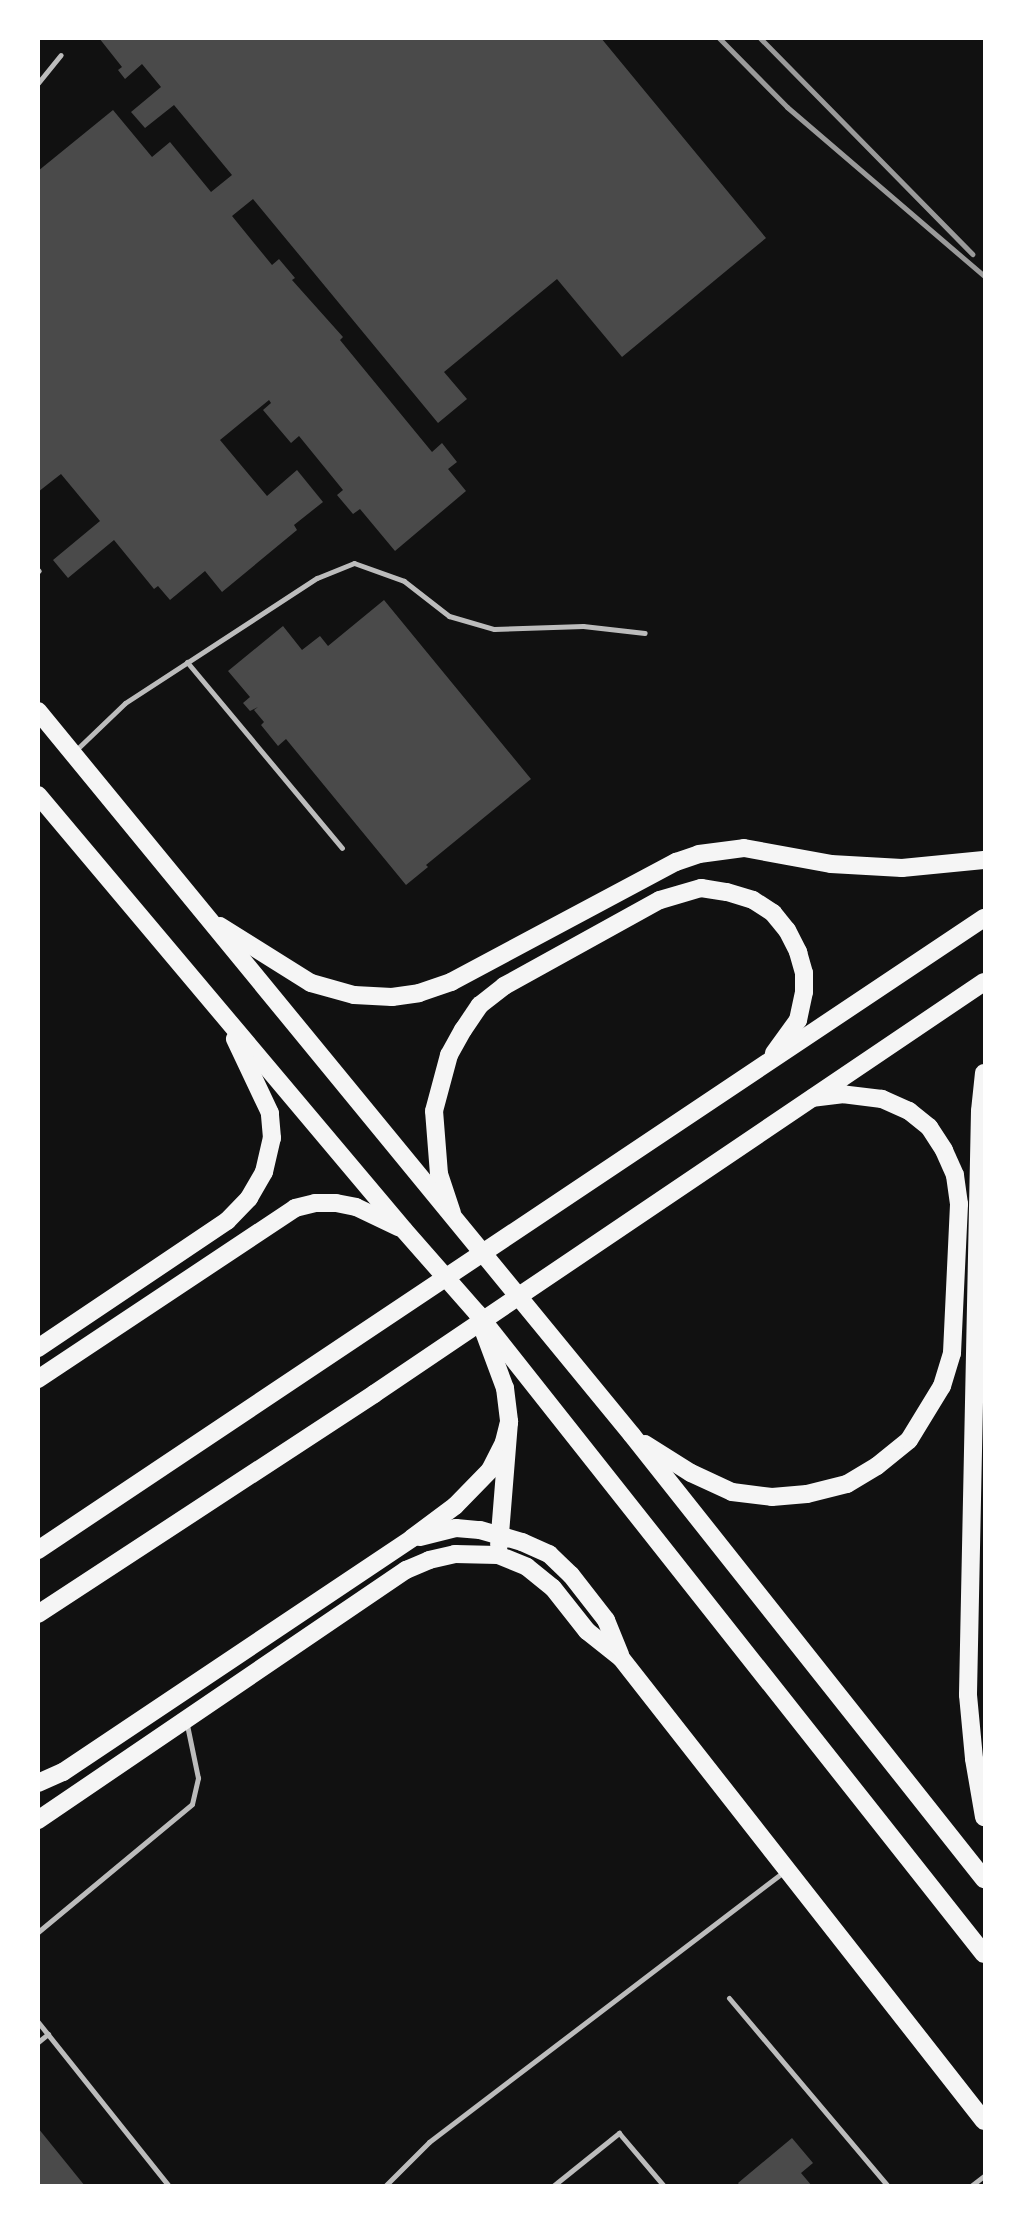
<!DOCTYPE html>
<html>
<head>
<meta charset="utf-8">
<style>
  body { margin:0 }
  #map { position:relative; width:1023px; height:2224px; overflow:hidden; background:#111; font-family:Arial,sans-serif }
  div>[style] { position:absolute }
  .building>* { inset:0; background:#4a4a4a }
  .service>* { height:5px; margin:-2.5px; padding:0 2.5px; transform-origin:2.5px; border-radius:2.5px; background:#bcbcbc }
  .primary>* { height:18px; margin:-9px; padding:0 9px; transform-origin:9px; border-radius:9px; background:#f5f5f5 }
  .rail>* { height:5px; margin:-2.5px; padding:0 2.5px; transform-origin:2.5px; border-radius:2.5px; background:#9a9a9a }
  span { translate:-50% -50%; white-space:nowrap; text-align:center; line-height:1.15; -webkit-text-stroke:7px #fff; paint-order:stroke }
  .frame { position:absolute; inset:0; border:40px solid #fff; pointer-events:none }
</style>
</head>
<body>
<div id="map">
  <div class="building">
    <div style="clip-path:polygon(99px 38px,601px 38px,766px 238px,622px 357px,557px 279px,444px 372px,467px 399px,438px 423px,253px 199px,232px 216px,272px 265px,279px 259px,295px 278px,292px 280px,343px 337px,340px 340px,432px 452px,442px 443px,457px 462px,448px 469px,466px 491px,395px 551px,360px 509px,353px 514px,337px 495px,343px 490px,299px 436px,291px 443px,263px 410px,271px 403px,269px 400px,220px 440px,267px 496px,297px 470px,323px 502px,294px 525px,297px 530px,222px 592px,205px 571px,170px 600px,158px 586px,154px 589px,114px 540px,68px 578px,53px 560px,100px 521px,61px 474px,38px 492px,38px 171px,113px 110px,152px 157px,170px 142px,211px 192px,232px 175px,174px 105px,145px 128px,131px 112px,161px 87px,142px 64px,125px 79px,118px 70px,122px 67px)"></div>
    <div style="clip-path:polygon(384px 600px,531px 779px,426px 865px,428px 867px,406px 885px,286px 739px,278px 746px,261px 725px,264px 722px,254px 710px,258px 707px,250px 711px,243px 703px,250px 697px,228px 671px,283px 626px,302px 650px,320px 636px,328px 646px)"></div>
    <div style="clip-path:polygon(38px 2128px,85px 2186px,38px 2186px)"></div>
    <div style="clip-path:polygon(792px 2138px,813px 2163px,801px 2173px,812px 2186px,740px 2186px,738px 2183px)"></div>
  </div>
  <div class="service">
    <div style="left:38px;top:83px;width:36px;rotate:-51deg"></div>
    <div style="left:38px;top:570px;width:1px;rotate:45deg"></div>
    <div style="left:187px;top:662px;width:242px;rotate:50.2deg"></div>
    <div style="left:75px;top:751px;width:69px;rotate:-43.8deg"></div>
    <div style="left:125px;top:703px;width:229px;rotate:-33.1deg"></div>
    <div style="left:317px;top:578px;width:40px;rotate:-22deg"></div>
    <div style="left:354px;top:563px;width:53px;rotate:19.8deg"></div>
    <div style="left:404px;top:581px;width:57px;rotate:37.9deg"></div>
    <div style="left:449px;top:616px;width:47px;rotate:16.1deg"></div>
    <div style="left:494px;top:629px;width:89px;rotate:-1.9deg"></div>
    <div style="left:583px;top:626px;width:62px;rotate:6.4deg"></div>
    <div style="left:38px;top:1932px;width:200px;rotate:-39.7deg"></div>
    <div style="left:192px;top:1804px;width:27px;rotate:-77deg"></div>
    <div style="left:198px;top:1778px;width:54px;rotate:-101.7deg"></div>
    <div style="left:729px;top:1998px;width:246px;rotate:49.8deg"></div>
    <div style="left:38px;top:2022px;width:210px;rotate:51.4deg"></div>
    <div style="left:38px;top:2042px;width:13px;rotate:-39deg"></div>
    <div style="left:385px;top:2186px;width:62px;rotate:-45deg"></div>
    <div style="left:429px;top:2142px;width:446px;rotate:-37.3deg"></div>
    <div style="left:553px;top:2186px;width:85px;rotate:-38.8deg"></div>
    <div style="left:619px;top:2133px;width:70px;rotate:49.7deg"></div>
    <div style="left:971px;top:2186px;width:16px;rotate:-38deg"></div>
  </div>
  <div class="primary">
    <div style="left:38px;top:711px;width:936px;rotate:50.63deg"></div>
    <div style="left:632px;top:1435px;width:567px;rotate:51.59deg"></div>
    <div style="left:38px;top:795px;width:568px;rotate:49.92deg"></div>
    <div style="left:404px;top:1230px;width:111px;rotate:48.7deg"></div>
    <div style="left:477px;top:1313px;width:817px;rotate:51.66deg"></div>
    <div style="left:220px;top:926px;width:107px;rotate:32.1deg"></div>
    <div style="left:311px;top:983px;width:45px;rotate:15.6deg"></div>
    <div style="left:354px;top:995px;width:38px;rotate:3deg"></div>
    <div style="left:392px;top:997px;width:27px;rotate:-8deg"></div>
    <div style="left:419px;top:993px;width:34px;rotate:-19deg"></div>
    <div style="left:451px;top:982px;width:255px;rotate:-28.1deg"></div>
    <div style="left:676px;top:862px;width:24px;rotate:-19deg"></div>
    <div style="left:699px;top:854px;width:45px;rotate:-7.6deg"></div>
    <div style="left:744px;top:848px;width:88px;rotate:10.4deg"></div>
    <div style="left:831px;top:864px;width:71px;rotate:3.2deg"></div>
    <div style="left:902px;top:868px;width:82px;rotate:-5.6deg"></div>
    <div style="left:984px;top:1073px;width:38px;rotate:96deg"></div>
    <div style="left:980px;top:1111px;width:584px;rotate:91.18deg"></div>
    <div style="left:968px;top:1695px;width:64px;rotate:84.6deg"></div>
    <div style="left:974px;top:1759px;width:59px;rotate:80.2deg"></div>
    <div style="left:452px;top:1213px;width:41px;rotate:-108.4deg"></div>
    <div style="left:439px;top:1174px;width:63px;rotate:-94.5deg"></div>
    <div style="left:434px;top:1111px;width:58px;rotate:-75deg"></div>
    <div style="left:449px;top:1055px;width:29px;rotate:-61deg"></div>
    <div style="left:463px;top:1030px;width:30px;rotate:-56deg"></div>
    <div style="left:480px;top:1005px;width:31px;rotate:-38deg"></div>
    <div style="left:504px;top:986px;width:178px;rotate:-28.9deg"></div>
    <div style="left:660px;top:900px;width:43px;rotate:-16.3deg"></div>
    <div style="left:701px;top:888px;width:26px;rotate:9deg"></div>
    <div style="left:727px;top:892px;width:27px;rotate:17deg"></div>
    <div style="left:753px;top:900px;width:24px;rotate:33deg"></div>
    <div style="left:773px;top:913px;width:22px;rotate:51deg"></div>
    <div style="left:787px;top:930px;width:25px;rotate:63deg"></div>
    <div style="left:798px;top:952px;width:22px;rotate:74deg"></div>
    <div style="left:804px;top:973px;width:19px;rotate:90deg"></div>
    <div style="left:804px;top:992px;width:29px;rotate:102deg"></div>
    <div style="left:798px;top:1020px;width:41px;rotate:126deg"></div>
    <div style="left:483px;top:1329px;width:63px;rotate:69.6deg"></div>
    <div style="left:505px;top:1388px;width:34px;rotate:83deg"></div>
    <div style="left:509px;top:1422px;width:123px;rotate:94.6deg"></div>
    <div style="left:38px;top:1348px;width:228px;rotate:-33.9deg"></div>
    <div style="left:227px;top:1221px;width:32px;rotate:-46deg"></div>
    <div style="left:249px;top:1198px;width:30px;rotate:-60deg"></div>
    <div style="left:264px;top:1172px;width:35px;rotate:-77deg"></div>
    <div style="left:272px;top:1138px;width:25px;rotate:-95deg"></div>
    <div style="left:270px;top:1113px;width:82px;rotate:-115.3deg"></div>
    <div style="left:38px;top:1379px;width:309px;rotate:-33.6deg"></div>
    <div style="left:295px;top:1208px;width:21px;rotate:-14deg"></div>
    <div style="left:315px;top:1203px;width:21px"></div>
    <div style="left:336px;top:1203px;width:20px;rotate:11deg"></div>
    <div style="left:356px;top:1207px;width:47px;rotate:25.5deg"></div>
    <div style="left:645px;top:1444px;width:54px;rotate:32.2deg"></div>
    <div style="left:691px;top:1473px;width:45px;rotate:24.9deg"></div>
    <div style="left:732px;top:1492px;width:40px;rotate:7.1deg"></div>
    <div style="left:772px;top:1497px;width:35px;rotate:-5deg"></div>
    <div style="left:807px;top:1494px;width:41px;rotate:-14deg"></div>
    <div style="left:847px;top:1484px;width:35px;rotate:-31deg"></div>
    <div style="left:877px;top:1466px;width:41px;rotate:-39.1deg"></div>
    <div style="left:909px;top:1440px;width:63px;rotate:-58.6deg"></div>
    <div style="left:942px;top:1386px;width:34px;rotate:-73deg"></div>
    <div style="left:952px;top:1353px;width:149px;rotate:-87.3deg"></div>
    <div style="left:959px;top:1204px;width:29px;rotate:-98deg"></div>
    <div style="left:955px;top:1175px;width:27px;rotate:-114deg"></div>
    <div style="left:944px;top:1150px;width:27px;rotate:-123deg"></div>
    <div style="left:929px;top:1127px;width:26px;rotate:-141deg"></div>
    <div style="left:909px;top:1111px;width:30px;rotate:-156deg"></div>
    <div style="left:882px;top:1099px;width:38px;rotate:-173deg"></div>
    <div style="left:844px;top:1094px;width:31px;rotate:173deg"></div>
    <div style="left:420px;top:1537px;width:37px;rotate:-14deg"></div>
    <div style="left:456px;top:1528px;width:24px;rotate:5deg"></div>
    <div style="left:480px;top:1530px;width:44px;rotate:15.9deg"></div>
    <div style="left:522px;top:1542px;width:30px;rotate:24deg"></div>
    <div style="left:549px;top:1554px;width:30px;rotate:44deg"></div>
    <div style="left:571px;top:1575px;width:57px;rotate:52.1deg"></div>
    <div style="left:606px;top:1620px;width:38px;rotate:68deg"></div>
    <div style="left:38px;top:1550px;width:1138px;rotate:-33.75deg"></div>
    <div style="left:38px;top:1614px;width:402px;rotate:-33.2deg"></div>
    <div style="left:374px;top:1394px;width:736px;rotate:-34.04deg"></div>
    <div style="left:38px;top:1783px;width:27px;rotate:-24deg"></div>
    <div style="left:63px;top:1772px;width:420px;rotate:-33.8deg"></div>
    <div style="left:412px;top:1538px;width:54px;rotate:-36.7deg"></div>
    <div style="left:455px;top:1506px;width:50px;rotate:-45.8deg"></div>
    <div style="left:490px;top:1470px;width:31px;rotate:-63deg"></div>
    <div style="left:504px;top:1442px;width:21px;rotate:-76deg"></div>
    <div style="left:38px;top:1820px;width:445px;rotate:-34.2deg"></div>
    <div style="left:406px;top:1570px;width:25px;rotate:-23deg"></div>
    <div style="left:429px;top:1560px;width:27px;rotate:-13deg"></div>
    <div style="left:455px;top:1554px;width:43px;rotate:1.3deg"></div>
    <div style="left:498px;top:1555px;width:31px;rotate:22deg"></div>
    <div style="left:527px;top:1567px;width:33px;rotate:39deg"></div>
    <div style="left:553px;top:1588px;width:55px;rotate:51.7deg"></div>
    <div style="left:587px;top:1631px;width:43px;rotate:38.5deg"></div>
    <div style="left:621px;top:1658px;width:588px;rotate:51.9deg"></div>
  </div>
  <div class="rail">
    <div style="left:719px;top:38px;width:97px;rotate:45.4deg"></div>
    <div style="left:787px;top:107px;width:260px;rotate:40.6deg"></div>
    <div style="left:760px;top:38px;width:303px;rotate:45.5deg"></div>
  </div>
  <div class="frame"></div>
</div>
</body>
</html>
